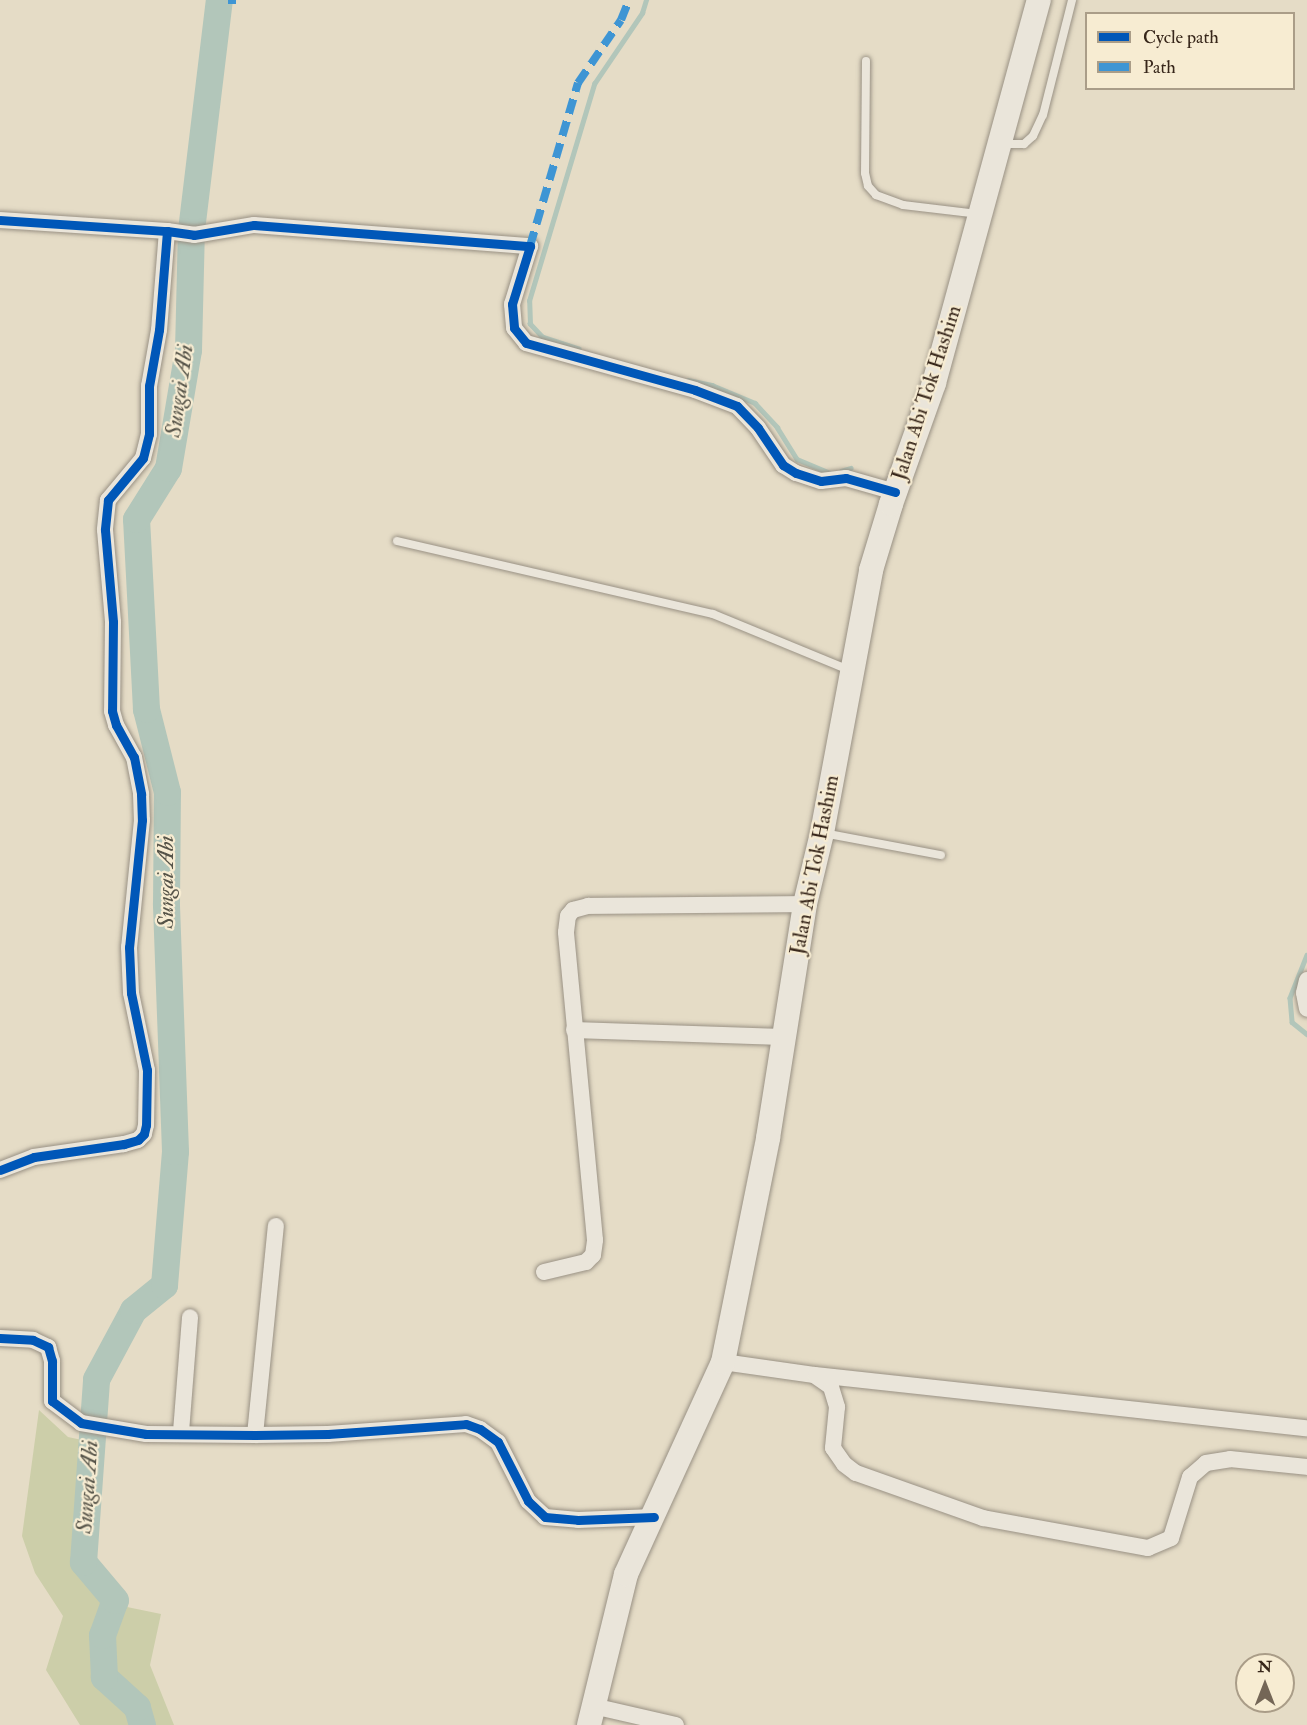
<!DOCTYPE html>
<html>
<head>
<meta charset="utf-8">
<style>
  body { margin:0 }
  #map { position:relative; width:1307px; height:1725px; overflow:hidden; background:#e5dcc6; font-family:"IM FELL Double Pica",serif }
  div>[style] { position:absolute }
  .green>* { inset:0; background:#cccea9 }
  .stream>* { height:4.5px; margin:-2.25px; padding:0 2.25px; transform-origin:2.25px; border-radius:2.25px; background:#b2c6ba }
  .river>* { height:27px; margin:-13.5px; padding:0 13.5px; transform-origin:13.5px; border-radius:13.5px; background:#b2c6ba }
  .roads { filter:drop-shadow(0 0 2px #999184) drop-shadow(0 0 2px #999184) }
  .lane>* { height:8px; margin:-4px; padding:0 4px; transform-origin:4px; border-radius:4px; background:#eae5da }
  .street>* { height:16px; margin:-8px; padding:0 8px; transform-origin:8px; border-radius:8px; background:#eae5da }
  .secondary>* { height:24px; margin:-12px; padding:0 12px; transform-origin:12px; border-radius:12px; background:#eae5da }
  .quiet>* { height:8px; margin-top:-4px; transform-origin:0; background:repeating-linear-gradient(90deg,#3e95d4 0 15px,transparent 0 23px) }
  .cycleway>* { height:9px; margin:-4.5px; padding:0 4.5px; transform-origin:4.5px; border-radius:4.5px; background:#0057b8 }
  span { translate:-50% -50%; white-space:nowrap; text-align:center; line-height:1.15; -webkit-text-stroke:4.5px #f7ecd2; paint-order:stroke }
  .street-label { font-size:21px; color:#37261a }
  .water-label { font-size:22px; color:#555348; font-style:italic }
  .legend { position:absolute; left:1085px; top:12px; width:210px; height:78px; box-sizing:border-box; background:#f7ecd2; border:2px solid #aa9d88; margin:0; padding:8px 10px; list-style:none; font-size:18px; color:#37261a }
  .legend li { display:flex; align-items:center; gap:12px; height:30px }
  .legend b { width:30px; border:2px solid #aa9d88 }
  .north { position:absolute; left:1235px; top:1653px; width:60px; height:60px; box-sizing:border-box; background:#f7ecd2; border:2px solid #aa9d88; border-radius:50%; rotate:0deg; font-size:16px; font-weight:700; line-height:24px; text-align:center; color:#37261a }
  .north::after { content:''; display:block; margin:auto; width:21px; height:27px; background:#746656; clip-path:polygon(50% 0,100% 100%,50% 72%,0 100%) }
</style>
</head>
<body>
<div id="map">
  <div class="green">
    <div style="clip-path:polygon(39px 1410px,68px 1437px,91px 1442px,92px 1565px,127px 1607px,161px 1614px,150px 1665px,174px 1725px,80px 1725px,46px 1670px,63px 1616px,35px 1573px,22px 1536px)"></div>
  </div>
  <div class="stream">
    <div style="left:579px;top:349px;width:39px;rotate:-162deg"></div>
    <div style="left:542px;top:337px;width:18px;rotate:-133deg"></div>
    <div style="left:530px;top:324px;width:23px;rotate:-92deg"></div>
    <div style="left:529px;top:301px;width:227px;rotate:-73.3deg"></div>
    <div style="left:594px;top:84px;width:86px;rotate:-55.9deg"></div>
    <div style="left:642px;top:13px;width:14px;rotate:-73deg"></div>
    <div style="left:688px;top:380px;width:25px;rotate:12deg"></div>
    <div style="left:712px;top:385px;width:47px;rotate:22.7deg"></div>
    <div style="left:755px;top:403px;width:33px;rotate:47deg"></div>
    <div style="left:777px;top:427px;width:38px;rotate:58deg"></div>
    <div style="left:797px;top:459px;width:39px;rotate:23deg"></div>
    <div style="left:841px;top:471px;width:10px;rotate:-17deg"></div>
    <div style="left:1307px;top:955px;width:46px;rotate:111.6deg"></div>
    <div style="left:1290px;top:998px;width:24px;rotate:85deg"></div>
    <div style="left:1292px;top:1022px;width:19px;rotate:39deg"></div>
  </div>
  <div class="river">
    <div style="left:142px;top:1725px;width:19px;rotate:-106deg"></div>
    <div style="left:137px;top:1707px;width:45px;rotate:-137.7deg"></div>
    <div style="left:104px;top:1677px;width:42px;rotate:-92.7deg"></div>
    <div style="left:102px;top:1635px;width:37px;rotate:-70deg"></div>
    <div style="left:115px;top:1600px;width:50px;rotate:-130.1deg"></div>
    <div style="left:83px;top:1562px;width:183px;rotate:-85.9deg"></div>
    <div style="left:96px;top:1379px;width:78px;rotate:-61.8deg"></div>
    <div style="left:133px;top:1310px;width:40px;rotate:-39deg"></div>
    <div style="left:164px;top:1285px;width:134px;rotate:-85.3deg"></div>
    <div style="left:175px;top:1151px;width:248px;rotate:-92.1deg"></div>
    <div style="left:166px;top:903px;width:111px;rotate:-89.5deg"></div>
    <div style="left:167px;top:792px;width:86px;rotate:-104.2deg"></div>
    <div style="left:146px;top:709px;width:190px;rotate:-93deg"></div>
    <div style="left:136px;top:519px;width:60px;rotate:-57.9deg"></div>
    <div style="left:168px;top:468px;width:120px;rotate:-80.4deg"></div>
    <div style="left:188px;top:350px;width:120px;rotate:-88.6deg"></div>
    <div style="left:191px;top:230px;width:232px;rotate:-83.1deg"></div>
  </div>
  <div class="roads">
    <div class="lane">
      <div style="left:866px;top:61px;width:112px;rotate:90.5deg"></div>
      <div style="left:865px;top:173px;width:13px;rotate:77deg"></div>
      <div style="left:868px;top:186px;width:12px;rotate:48deg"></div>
      <div style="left:876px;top:195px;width:29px;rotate:20deg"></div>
      <div style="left:903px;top:205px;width:77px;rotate:6.8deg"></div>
      <div style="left:1001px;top:144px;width:23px"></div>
      <div style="left:1024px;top:144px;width:12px;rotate:-42deg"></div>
      <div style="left:1033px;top:136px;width:23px;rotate:-65deg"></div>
      <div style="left:1043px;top:115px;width:119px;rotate:-75.8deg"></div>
      <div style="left:397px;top:541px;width:324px;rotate:13deg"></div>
      <div style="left:713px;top:614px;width:149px;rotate:22.4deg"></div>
      <div style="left:823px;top:833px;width:120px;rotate:10.6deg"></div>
    </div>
    <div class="street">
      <div style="left:0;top:220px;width:167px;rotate:3.8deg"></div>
      <div style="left:167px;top:231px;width:99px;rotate:94.6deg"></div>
      <div style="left:159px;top:330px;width:57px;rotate:100.1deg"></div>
      <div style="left:149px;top:386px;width:48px;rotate:90deg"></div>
      <div style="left:149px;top:434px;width:25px;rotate:104deg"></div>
      <div style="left:143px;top:458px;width:55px;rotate:129.8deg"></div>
      <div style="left:108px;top:500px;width:30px;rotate:96deg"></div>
      <div style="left:105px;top:530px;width:92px;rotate:85deg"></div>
      <div style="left:113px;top:622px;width:89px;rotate:90.6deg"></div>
      <div style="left:112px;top:711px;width:15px;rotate:74deg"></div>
      <div style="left:116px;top:725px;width:37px;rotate:61deg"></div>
      <div style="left:134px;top:757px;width:38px;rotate:79deg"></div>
      <div style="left:141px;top:794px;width:26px;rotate:88deg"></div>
      <div style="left:142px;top:820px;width:128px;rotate:95.8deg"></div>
      <div style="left:129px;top:947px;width:46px;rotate:87.5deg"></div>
      <div style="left:131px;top:993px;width:79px;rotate:78.3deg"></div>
      <div style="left:147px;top:1070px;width:55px;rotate:91deg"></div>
      <div style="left:146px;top:1125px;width:9px;rotate:103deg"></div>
      <div style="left:144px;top:1134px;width:8px;rotate:135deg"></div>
      <div style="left:138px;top:1140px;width:15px;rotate:164deg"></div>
      <div style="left:124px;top:1144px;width:91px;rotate:171.8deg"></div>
      <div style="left:34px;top:1157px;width:36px;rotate:159deg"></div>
      <div style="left:167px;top:231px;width:27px;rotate:8deg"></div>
      <div style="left:194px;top:235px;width:61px;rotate:-9.5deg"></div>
      <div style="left:254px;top:225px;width:277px;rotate:4.4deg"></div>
      <div style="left:530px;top:246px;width:61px;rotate:107.2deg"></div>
      <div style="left:512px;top:304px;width:24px;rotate:85deg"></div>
      <div style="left:514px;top:328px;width:19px;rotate:51deg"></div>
      <div style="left:526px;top:343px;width:175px;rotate:15.5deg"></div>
      <div style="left:695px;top:390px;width:45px;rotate:20.9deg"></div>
      <div style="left:737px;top:406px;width:30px;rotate:46deg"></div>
      <div style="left:758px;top:428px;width:45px;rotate:56deg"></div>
      <div style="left:783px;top:465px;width:15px;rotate:32deg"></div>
      <div style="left:796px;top:473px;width:26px;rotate:18deg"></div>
      <div style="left:821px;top:481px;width:25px;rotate:-7deg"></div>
      <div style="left:846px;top:478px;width:51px;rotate:15.9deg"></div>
      <div style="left:1307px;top:980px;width:13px;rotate:103deg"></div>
      <div style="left:1304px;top:993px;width:16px;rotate:79deg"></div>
      <div style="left:574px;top:1030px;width:208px;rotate:1.9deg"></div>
      <div style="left:544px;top:1272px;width:43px;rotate:-13.4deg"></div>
      <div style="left:586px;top:1262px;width:10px;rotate:-45deg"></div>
      <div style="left:593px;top:1255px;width:15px;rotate:-82deg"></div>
      <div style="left:595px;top:1240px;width:309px;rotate:-95.4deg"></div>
      <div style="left:566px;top:932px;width:16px;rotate:-83deg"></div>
      <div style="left:568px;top:916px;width:8px;rotate:-50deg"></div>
      <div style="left:573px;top:910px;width:16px;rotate:-15deg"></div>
      <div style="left:588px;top:906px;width:217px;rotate:-0.5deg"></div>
      <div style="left:0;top:1338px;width:33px;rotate:3deg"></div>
      <div style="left:33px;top:1340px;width:17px;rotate:25deg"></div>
      <div style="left:48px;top:1347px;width:15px;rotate:74deg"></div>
      <div style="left:52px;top:1361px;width:40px;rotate:90deg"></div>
      <div style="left:52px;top:1401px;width:36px;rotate:37deg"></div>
      <div style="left:81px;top:1423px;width:66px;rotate:9.6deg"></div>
      <div style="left:146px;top:1434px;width:109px;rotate:0.5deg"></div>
      <div style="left:255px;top:1435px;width:73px;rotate:-0.8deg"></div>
      <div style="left:328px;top:1434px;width:138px;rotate:-4.1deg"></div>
      <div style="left:466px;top:1424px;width:15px;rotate:20deg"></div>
      <div style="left:480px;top:1429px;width:22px;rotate:36deg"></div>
      <div style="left:498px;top:1442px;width:66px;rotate:63deg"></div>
      <div style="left:528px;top:1501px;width:23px;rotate:43deg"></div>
      <div style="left:545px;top:1517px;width:33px;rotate:5deg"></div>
      <div style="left:578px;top:1520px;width:76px;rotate:-2.3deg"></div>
      <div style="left:723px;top:1362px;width:92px;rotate:8.1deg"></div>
      <div style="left:814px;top:1375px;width:21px;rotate:35deg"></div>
      <div style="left:831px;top:1387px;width:21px;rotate:73deg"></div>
      <div style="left:837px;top:1407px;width:41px;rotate:95.6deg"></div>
      <div style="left:833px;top:1448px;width:19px;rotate:55deg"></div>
      <div style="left:844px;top:1464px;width:15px;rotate:37deg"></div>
      <div style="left:856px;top:1473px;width:135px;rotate:19.5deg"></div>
      <div style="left:983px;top:1518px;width:168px;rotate:10.3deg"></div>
      <div style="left:1148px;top:1548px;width:25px;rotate:-23deg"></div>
      <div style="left:1171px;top:1538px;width:64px;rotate:-72.7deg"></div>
      <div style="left:1190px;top:1477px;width:21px;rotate:-41deg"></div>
      <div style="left:1206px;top:1463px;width:24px;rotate:-9deg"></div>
      <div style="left:1230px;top:1459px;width:77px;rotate:5.9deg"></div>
      <div style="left:816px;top:1375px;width:494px;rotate:6.2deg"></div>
      <div style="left:181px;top:1432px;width:115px;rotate:-85.5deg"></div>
      <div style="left:255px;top:1435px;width:210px;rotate:-84.3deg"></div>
      <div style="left:593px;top:1706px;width:85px;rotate:12.9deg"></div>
    </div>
    <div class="secondary">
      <div style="left:589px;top:1725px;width:155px;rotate:-76.2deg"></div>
      <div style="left:626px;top:1574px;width:233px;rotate:-65.4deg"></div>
      <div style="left:723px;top:1362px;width:228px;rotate:-78.6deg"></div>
      <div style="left:768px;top:1138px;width:237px;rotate:-81deg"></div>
      <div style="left:805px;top:904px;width:73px;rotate:-76.5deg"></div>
      <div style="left:822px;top:833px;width:268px;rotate:-79.4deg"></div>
      <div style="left:871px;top:570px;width:69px;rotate:-73.1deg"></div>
      <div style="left:891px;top:504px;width:128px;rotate:-70.4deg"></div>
      <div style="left:934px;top:383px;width:397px;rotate:-74.7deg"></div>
    </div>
  </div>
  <div class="quiet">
    <div style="left:232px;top:0;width:4px;rotate:90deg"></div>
    <div style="left:530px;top:246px;width:170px;rotate:-73.6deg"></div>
    <div style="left:578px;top:83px;width:76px;rotate:-55.7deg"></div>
    <div style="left:621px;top:20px;width:22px;rotate:-68deg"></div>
  </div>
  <div class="cycleway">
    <div style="left:0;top:220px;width:167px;rotate:3.8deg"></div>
    <div style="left:167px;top:231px;width:99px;rotate:94.6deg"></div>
    <div style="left:159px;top:330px;width:57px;rotate:100.1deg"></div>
    <div style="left:149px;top:386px;width:48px;rotate:90deg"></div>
    <div style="left:149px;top:434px;width:25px;rotate:104deg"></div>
    <div style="left:143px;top:458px;width:55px;rotate:129.8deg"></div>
    <div style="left:108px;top:500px;width:30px;rotate:96deg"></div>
    <div style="left:105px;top:530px;width:92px;rotate:85deg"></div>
    <div style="left:113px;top:622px;width:89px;rotate:90.6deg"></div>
    <div style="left:112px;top:711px;width:15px;rotate:74deg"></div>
    <div style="left:116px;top:725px;width:37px;rotate:61deg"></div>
    <div style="left:134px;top:757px;width:38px;rotate:79deg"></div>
    <div style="left:141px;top:794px;width:26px;rotate:88deg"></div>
    <div style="left:142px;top:820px;width:128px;rotate:95.8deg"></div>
    <div style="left:129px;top:947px;width:46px;rotate:87.5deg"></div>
    <div style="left:131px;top:993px;width:79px;rotate:78.3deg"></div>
    <div style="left:147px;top:1070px;width:55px;rotate:91deg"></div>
    <div style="left:146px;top:1125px;width:9px;rotate:103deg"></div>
    <div style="left:144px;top:1134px;width:8px;rotate:135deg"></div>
    <div style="left:138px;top:1140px;width:15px;rotate:164deg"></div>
    <div style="left:124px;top:1144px;width:91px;rotate:171.8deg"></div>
    <div style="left:34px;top:1157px;width:36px;rotate:159deg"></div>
    <div style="left:167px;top:231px;width:27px;rotate:8deg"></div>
    <div style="left:194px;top:235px;width:61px;rotate:-9.5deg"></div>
    <div style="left:254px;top:225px;width:277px;rotate:4.4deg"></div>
    <div style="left:530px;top:246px;width:61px;rotate:107.2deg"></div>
    <div style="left:512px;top:304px;width:24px;rotate:85deg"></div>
    <div style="left:514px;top:328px;width:19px;rotate:51deg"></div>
    <div style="left:526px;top:343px;width:175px;rotate:15.5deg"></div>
    <div style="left:695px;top:390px;width:45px;rotate:20.9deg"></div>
    <div style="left:737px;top:406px;width:30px;rotate:46deg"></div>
    <div style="left:758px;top:428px;width:45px;rotate:56deg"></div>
    <div style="left:783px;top:465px;width:15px;rotate:32deg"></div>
    <div style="left:796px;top:473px;width:26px;rotate:18deg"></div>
    <div style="left:821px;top:481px;width:25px;rotate:-7deg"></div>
    <div style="left:846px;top:478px;width:51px;rotate:15.9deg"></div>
    <div style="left:0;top:1338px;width:33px;rotate:3deg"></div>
    <div style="left:33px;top:1340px;width:17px;rotate:25deg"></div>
    <div style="left:48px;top:1347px;width:15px;rotate:74deg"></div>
    <div style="left:52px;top:1361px;width:40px;rotate:90deg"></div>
    <div style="left:52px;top:1401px;width:36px;rotate:37deg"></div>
    <div style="left:81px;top:1423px;width:66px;rotate:9.6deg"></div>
    <div style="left:146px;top:1434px;width:109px;rotate:0.5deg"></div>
    <div style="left:255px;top:1435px;width:73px;rotate:-0.8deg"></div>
    <div style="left:328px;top:1434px;width:138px;rotate:-4.1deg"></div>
    <div style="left:466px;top:1424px;width:15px;rotate:20deg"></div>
    <div style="left:480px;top:1429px;width:22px;rotate:36deg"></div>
    <div style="left:498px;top:1442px;width:66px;rotate:63deg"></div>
    <div style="left:528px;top:1501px;width:23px;rotate:43deg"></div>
    <div style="left:545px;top:1517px;width:33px;rotate:5deg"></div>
    <div style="left:578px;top:1520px;width:76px;rotate:-2.3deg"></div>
  </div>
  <div class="street-label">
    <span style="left:927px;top:393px;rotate:-72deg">Jalan Abi Tok Hashim</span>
    <span style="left:815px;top:865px;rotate:-79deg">Jalan Abi Tok Hashim</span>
  </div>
  <div class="water-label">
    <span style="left:180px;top:391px;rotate:-82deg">Sungai Abi</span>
    <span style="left:167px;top:882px;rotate:-90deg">Sungai Abi</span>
    <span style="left:88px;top:1487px;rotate:-86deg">Sungai Abi</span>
  </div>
  <ul class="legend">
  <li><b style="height:8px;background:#0057b8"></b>Cycle path</li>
  <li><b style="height:8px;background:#3e95d4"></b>Path</li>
  </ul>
  <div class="north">N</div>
</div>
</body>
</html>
